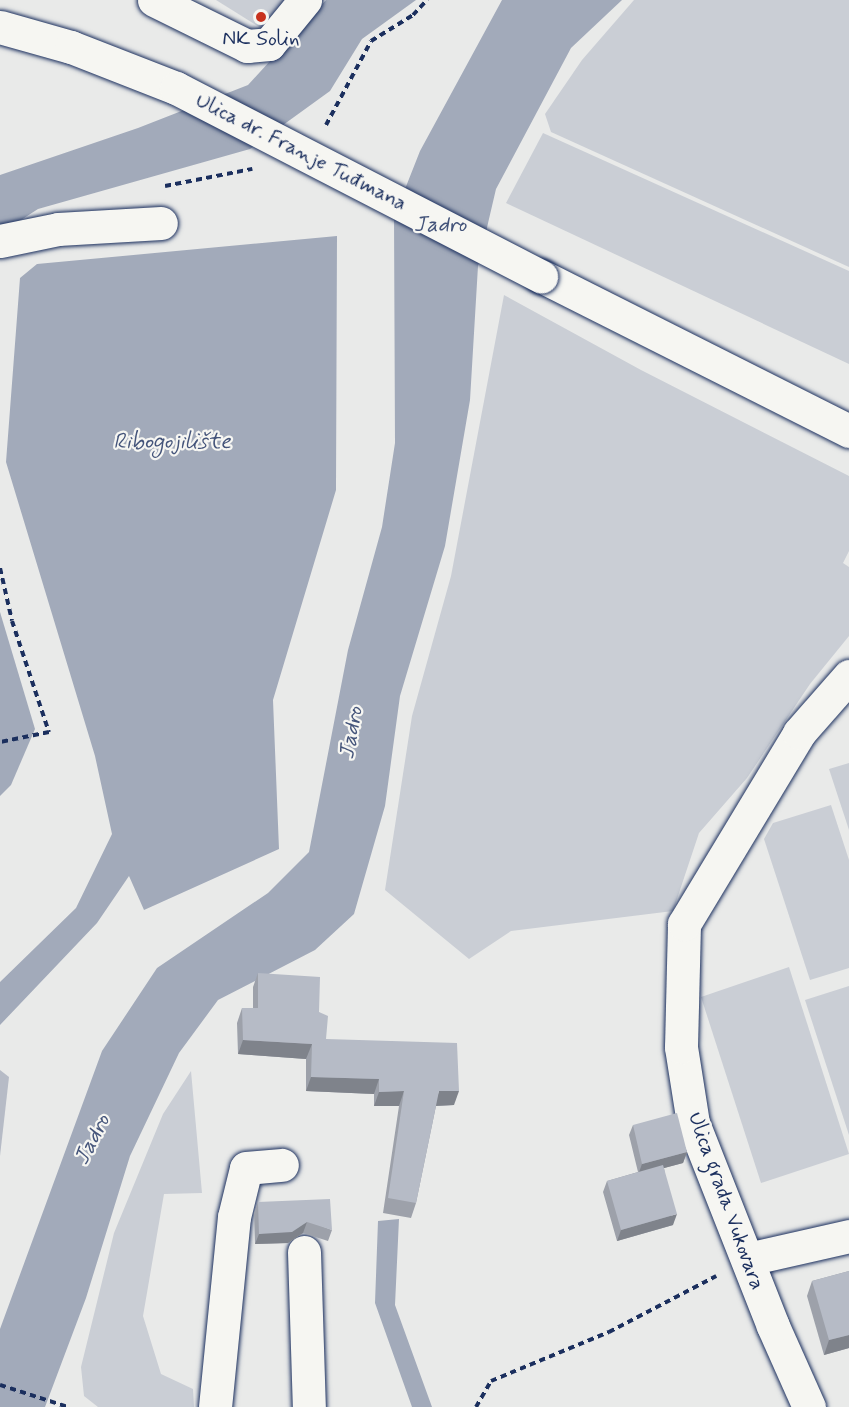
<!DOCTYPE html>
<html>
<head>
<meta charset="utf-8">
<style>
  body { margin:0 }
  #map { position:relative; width:849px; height:1407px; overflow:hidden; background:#e9eae9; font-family:Mynerve,sans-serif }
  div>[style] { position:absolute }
  .green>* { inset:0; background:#caced5 }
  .water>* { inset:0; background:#a2aaba }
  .path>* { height:4px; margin-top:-2px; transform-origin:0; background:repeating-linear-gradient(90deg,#1b2f5e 0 6px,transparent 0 10.5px) }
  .roads { filter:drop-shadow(0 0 2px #1b2f5e) drop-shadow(0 0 2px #1b2f5e) }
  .minor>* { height:33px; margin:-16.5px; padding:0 16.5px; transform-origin:16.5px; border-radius:16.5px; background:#f6f6f2 }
  .bridges { filter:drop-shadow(0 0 2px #1b2f5e) drop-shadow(0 0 2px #1b2f5e) }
  .minor-bridge>* { height:33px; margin:-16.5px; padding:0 16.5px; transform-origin:16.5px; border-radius:16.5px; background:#f6f6f2 }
  .wall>* { inset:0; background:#9da1aa }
  .shaded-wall>* { inset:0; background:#7f838b }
  .building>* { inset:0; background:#b6bbc6 }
  .dots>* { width:16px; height:16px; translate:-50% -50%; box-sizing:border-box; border:3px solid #f6f6f2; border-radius:50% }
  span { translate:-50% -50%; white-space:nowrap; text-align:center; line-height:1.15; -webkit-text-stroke:4.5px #f6f6f2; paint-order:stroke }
  .poi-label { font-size:21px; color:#1b2f5e }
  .street-label { font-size:21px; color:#1b2f5e }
  .water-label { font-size:22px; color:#44547a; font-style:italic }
</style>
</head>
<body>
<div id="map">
  <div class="green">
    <div style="clip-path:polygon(216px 0,289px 0,269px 33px)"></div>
    <div style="clip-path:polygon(634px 0,849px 0,849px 267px,551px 132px,545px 114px,582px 60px)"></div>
    <div style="clip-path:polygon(543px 133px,849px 271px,849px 364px,506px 203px)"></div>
    <div style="clip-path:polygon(504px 295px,641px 370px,849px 476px,849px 551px,843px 563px,849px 567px,849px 636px,810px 684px,747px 778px,699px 833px,673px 911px,511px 931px,469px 959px,385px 890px,412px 716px,451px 576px)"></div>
    <div style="clip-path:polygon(849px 763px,849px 830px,829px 769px)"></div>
    <div style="clip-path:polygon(831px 805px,849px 860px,849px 968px,810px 980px,764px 839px,773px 823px)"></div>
    <div style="clip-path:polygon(789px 967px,849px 1154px,761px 1183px,701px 997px)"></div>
    <div style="clip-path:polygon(849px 986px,849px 1135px,805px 1000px)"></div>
    <div style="clip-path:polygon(191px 1071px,202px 1193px,164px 1194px,143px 1316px,161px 1374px,193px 1389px,194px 1407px,98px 1407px,84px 1396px,81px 1367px,114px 1233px,163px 1114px)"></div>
  </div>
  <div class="water">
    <div style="clip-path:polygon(326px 0,416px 0,362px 39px,330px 91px,250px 149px,38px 209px,7px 229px,0 240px,0 175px,138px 128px,248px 85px)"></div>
    <div style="clip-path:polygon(502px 0,622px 0,571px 48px,496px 189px,478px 266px,470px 400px,445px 546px,400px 696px,385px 806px,354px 914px,315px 950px,218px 1000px,179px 1053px,130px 1156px,86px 1298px,45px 1407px,0 1407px,0 1329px,102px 1051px,157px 968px,268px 893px,309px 852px,348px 650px,382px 527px,395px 443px,394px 217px,420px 151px)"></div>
    <div style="clip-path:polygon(337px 236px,336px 490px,273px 700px,279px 849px,144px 910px,129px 876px,97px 923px,0 1025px,0 982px,76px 908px,112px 834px,95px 756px,6px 462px,20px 278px,37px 264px)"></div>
    <div style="clip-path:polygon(0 612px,35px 729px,11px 785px,0 796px)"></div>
    <div style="clip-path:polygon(399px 1219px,395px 1305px,432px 1407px,412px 1407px,375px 1303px,378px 1221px)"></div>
  </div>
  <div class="path">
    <div style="left:326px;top:125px;width:95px;rotate:-61.8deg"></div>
    <div style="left:371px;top:41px;width:49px;rotate:-31.8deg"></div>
    <div style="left:413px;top:15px;width:21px;rotate:-47deg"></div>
    <div style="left:165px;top:186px;width:89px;rotate:-11.1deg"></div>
    <div style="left:0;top:568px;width:54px;rotate:77.2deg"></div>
    <div style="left:12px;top:621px;width:117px;rotate:71.6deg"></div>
    <div style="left:49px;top:732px;width:50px;rotate:168.5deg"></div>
    <div style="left:0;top:1385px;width:71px;rotate:17.9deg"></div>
    <div style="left:476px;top:1407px;width:30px;rotate:-60deg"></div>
    <div style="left:491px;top:1381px;width:128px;rotate:-22.6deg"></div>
    <div style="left:609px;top:1332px;width:121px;rotate:-27.6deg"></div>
  </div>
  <div class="roads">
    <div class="minor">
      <div style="left:154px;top:0;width:104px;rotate:26.3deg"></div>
      <div style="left:247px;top:46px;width:22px;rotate:-5deg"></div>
      <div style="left:269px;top:44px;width:57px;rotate:-50.7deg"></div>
      <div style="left:0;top:241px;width:59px;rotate:-11.7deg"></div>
      <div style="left:58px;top:229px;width:103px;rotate:-3.3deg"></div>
      <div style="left:541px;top:276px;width:345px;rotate:26.7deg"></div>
      <div style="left:304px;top:1252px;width:155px;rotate:88.2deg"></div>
      <div style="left:748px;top:1259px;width:104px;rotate:-12.8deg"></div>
      <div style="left:215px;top:1407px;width:191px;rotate:-84.3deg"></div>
      <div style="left:234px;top:1217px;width:50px;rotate:-76.2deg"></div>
      <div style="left:246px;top:1168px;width:36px;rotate:-5deg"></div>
      <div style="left:809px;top:1407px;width:89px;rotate:-114deg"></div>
      <div style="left:773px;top:1326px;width:218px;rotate:-111.5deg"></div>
      <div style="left:693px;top:1123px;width:77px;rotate:-99deg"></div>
      <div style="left:681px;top:1047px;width:123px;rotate:-88.6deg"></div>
      <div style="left:684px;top:924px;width:223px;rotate:-58.9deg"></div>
      <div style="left:799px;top:733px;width:76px;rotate:-48.7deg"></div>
    </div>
  </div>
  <div class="bridges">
    <div class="minor-bridge">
      <div style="left:0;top:27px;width:74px;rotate:15.7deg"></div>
      <div style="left:71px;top:47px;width:113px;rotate:21.3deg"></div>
      <div style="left:176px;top:88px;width:411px;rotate:27.3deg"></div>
    </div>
  </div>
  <div class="wall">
    <div style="clip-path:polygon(258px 973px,319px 1012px,326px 1039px,454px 1105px,436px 1106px,416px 1203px,411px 1218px,383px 1213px,399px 1106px,374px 1106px,374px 1094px,306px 1091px,306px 1059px,238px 1054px,237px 1023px,242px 1008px,253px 1008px,253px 987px)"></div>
    <div style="clip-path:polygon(633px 1125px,687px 1152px,683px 1163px,664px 1168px,673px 1225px,617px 1241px,603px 1192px,607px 1181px,638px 1172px,629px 1135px)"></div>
    <div style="clip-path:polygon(258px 1202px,332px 1230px,328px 1241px,303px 1233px,288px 1243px,255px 1244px,254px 1213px)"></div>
    <div style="clip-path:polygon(849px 1271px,849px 1348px,824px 1355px,807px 1296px,812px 1281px)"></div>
  </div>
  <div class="shaded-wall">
    <div style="clip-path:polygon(243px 1040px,312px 1044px,306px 1059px,238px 1054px)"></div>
    <div style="clip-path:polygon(311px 1077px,379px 1079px,374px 1094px,306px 1091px)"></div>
    <div style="clip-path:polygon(404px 1091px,399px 1106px,374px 1106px,379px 1092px)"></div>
    <div style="clip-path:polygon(439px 1091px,459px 1091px,454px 1105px,434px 1106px)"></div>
    <div style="clip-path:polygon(687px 1152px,683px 1163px,638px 1175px,642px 1164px)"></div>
    <div style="clip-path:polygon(677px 1214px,673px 1225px,617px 1241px,621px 1230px)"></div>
    <div style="clip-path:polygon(307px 1222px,303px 1233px,288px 1243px,255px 1244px,259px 1234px)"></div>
    <div style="clip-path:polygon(849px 1335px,849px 1348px,824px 1355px,829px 1340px)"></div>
  </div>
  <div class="building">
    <div style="clip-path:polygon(258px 973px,320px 977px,319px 1012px,328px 1016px,326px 1039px,457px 1043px,459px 1091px,439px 1091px,416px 1203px,388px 1198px,404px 1091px,379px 1092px,379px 1079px,311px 1077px,312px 1044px,243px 1040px,242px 1008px,258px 1008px)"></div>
    <div style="clip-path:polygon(0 1070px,9px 1077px,0 1156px)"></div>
    <div style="clip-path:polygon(677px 1113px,687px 1152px,642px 1164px,633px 1125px)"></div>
    <div style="clip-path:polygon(663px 1165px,677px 1214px,621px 1230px,607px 1181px)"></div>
    <div style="clip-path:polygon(330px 1199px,332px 1230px,307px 1222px,292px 1232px,259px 1234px,258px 1202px)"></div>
    <div style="clip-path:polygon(849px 1271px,849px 1335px,829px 1340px,812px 1281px)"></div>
  </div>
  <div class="dots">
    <div style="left:261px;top:17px;background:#c8321e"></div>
  </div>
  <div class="poi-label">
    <span style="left:261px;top:39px">NK Solin</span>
  </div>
  <div class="street-label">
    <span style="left:301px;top:152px;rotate:27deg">Ulica dr. Franje Tuđmana</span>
    <span style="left:726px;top:1201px;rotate:70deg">Ulica grada Vukovara</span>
  </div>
  <div class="water-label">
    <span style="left:440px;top:226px">Jadro</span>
    <span style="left:172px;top:443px">Ribogojilište</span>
    <span style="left:352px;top:733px;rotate:-80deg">Jadro</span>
    <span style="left:93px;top:1140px;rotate:-63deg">Jadro</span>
  </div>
</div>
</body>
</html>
